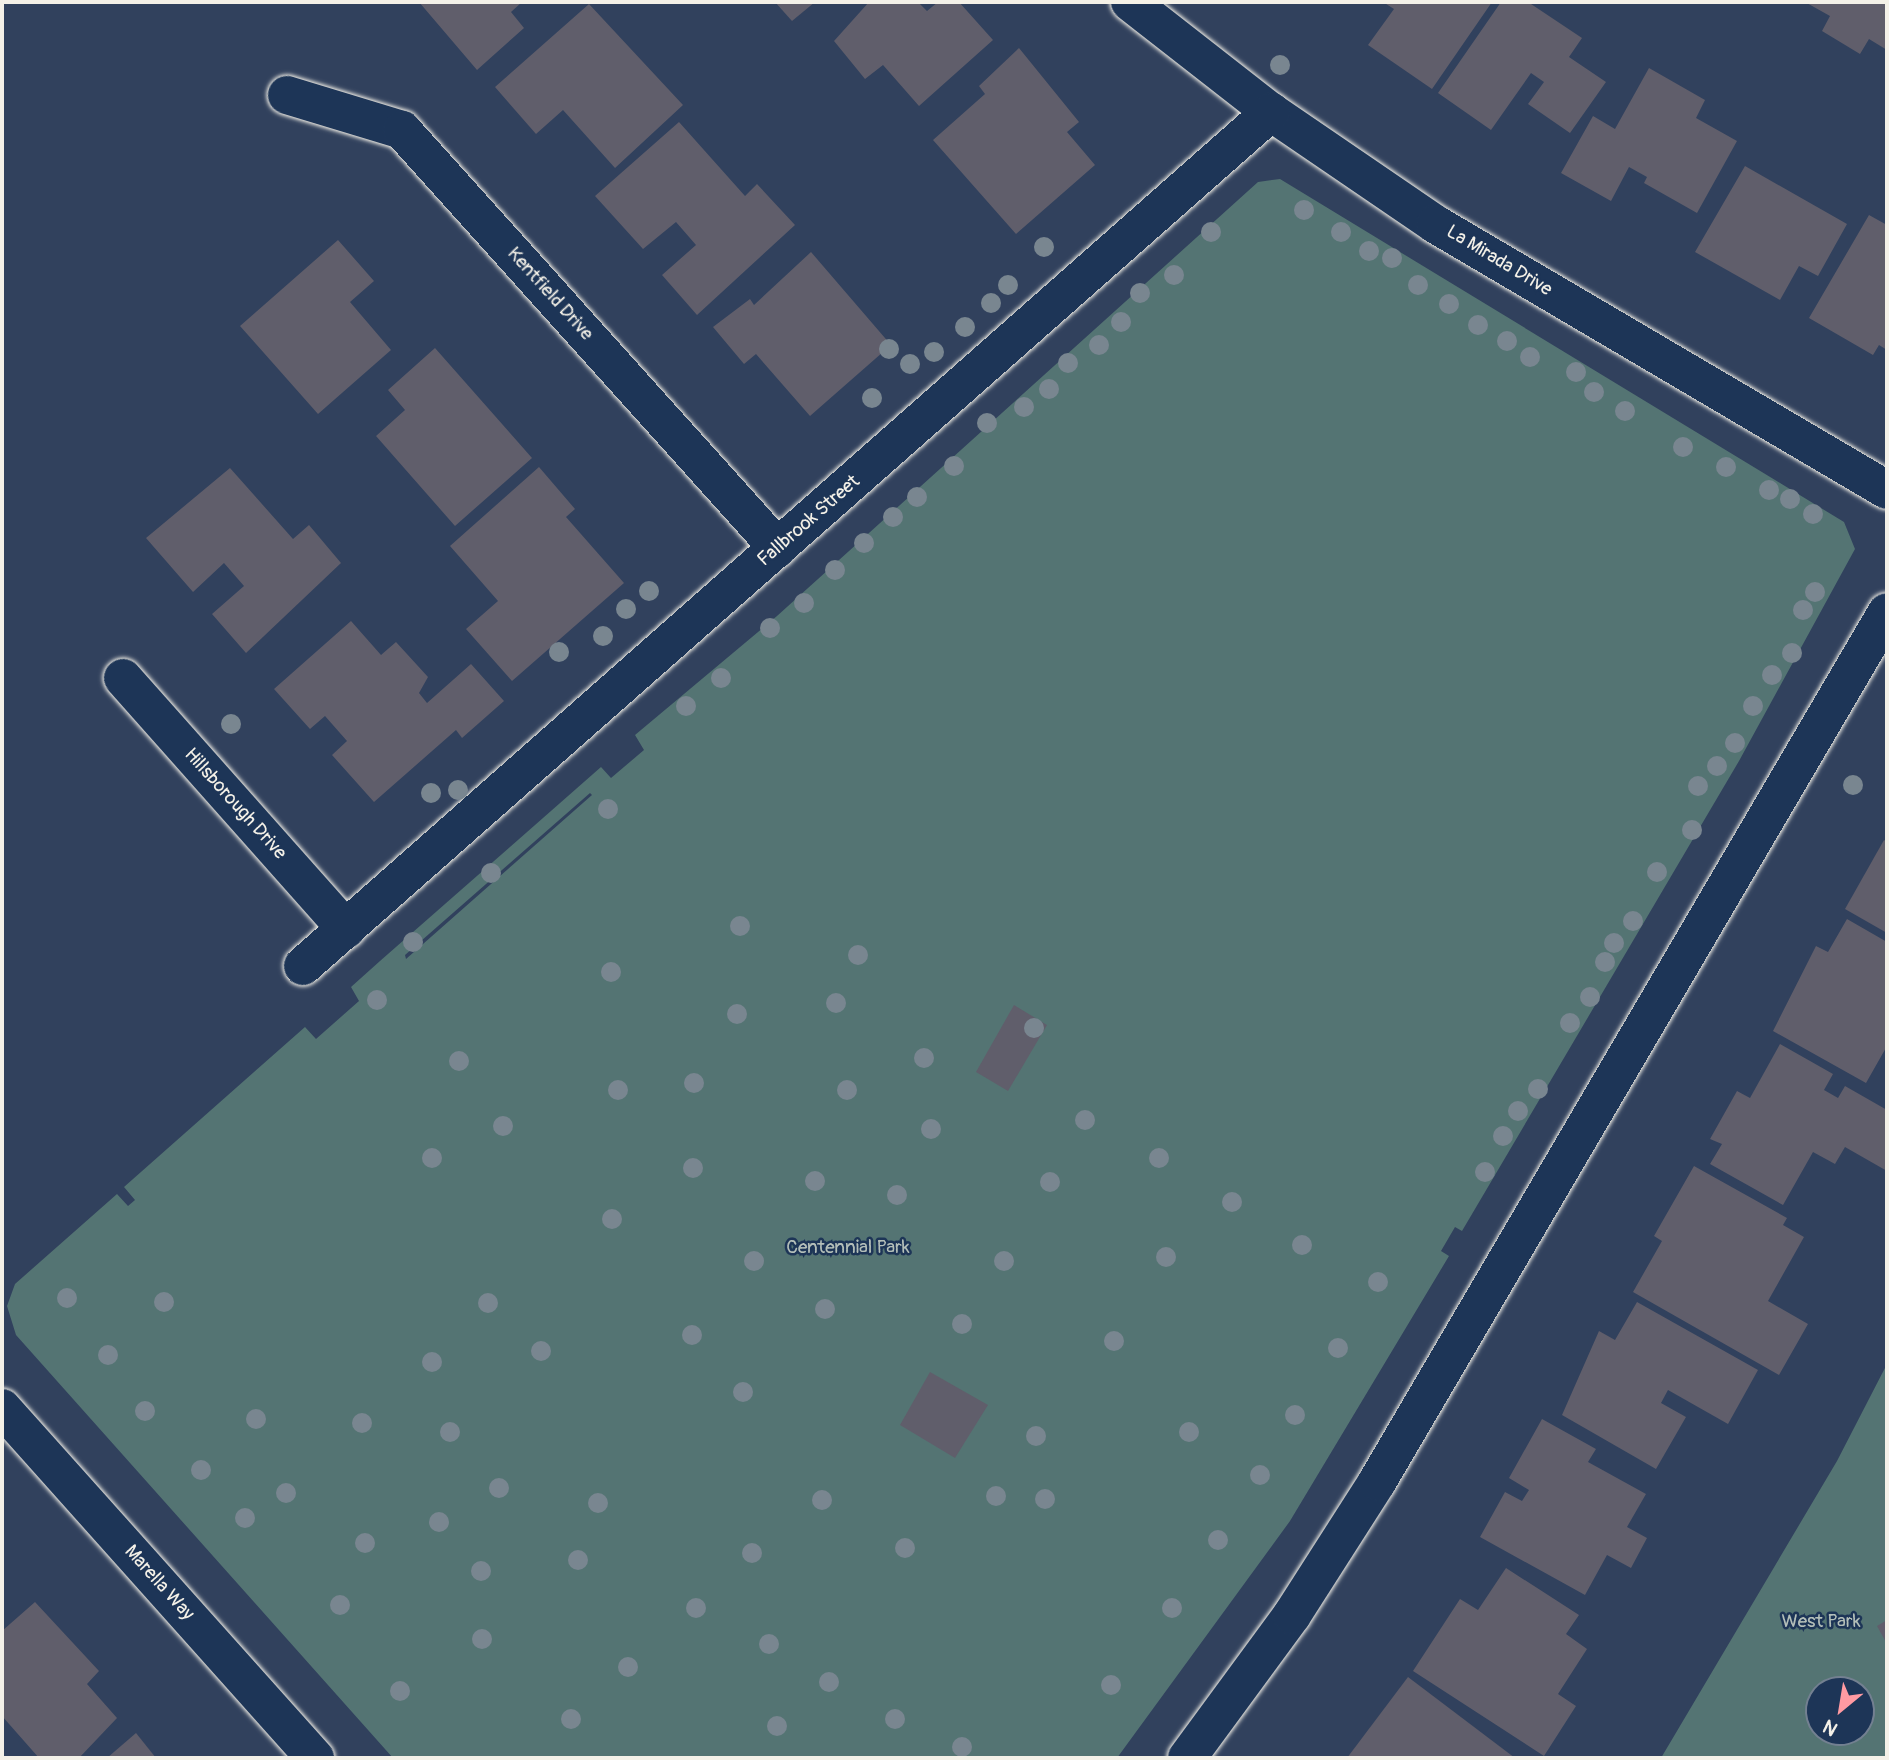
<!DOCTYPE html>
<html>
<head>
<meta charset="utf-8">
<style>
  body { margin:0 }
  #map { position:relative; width:1889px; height:1760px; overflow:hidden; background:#31415d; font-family:Pangolin,sans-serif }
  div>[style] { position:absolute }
  .green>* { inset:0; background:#547473 }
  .building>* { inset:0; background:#605e6b }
  .roads { filter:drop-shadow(0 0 2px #f4f1e8) drop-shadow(0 0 2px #f4f1e8) }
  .minor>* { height:38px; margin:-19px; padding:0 19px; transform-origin:19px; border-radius:19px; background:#1d3557 }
  .trees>* { width:20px; height:20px; margin:-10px; border-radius:50%; background:#798690 }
  span { translate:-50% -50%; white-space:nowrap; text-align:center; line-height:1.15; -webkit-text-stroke:5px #1d3557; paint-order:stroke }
  .street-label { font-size:19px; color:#f4f1e8 }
  .park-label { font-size:19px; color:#b4bfb9 }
  .frame { position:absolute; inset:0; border:4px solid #f4f1e8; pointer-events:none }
  .north { position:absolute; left:1805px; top:1676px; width:70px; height:70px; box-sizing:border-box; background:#1d3557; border:2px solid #738091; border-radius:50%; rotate:210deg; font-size:19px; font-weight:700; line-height:28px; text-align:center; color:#f4f1e8 }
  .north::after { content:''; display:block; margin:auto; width:24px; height:32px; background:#ff9aa2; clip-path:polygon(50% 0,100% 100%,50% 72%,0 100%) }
</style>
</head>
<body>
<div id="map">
  <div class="green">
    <div style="clip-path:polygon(evenodd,1280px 179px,1844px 522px,1855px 549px,1739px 761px,1462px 1231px,1455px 1227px,1441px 1251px,1449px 1256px,1290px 1521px,1117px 1758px,393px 1758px,16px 1335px,7px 1306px,15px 1284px,117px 1194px,128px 1206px,135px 1200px,124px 1187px,305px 1027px,316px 1039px,359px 1001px,351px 987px,380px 961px,601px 767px,611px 778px,644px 750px,635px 735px,777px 616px,1258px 182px,1280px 179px,590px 793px,592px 795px,406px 959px,405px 955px,590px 793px)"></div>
    <div style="clip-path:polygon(evenodd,1887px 1364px,1887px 1758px,1661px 1758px,1837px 1461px,1887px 1364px,1819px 1690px,1861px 1690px,1861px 1732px,1819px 1732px,1819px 1690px)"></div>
  </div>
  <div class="building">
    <div style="clip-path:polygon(419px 2px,522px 2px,511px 12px,524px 28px,477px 70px)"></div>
    <div style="clip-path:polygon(775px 2px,815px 2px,792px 21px)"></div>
    <div style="clip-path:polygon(869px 2px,918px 2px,927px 11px,938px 2px,959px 2px,993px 40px,919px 106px,883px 65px,865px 79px,834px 41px)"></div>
    <div style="clip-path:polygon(1383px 2px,1492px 2px,1432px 89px,1368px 45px,1394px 9px)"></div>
    <div style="clip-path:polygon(1501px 2px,1528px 2px,1582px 38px,1569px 57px,1606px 82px,1570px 133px,1528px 104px,1544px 82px,1531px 73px,1491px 130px,1438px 93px)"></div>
    <div style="clip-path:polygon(1805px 2px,1887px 2px,1887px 50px,1869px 39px,1860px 54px,1822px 31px,1830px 16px)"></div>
    <div style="clip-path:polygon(589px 4px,683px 105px,615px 168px,563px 110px,536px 134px,495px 87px)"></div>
    <div style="clip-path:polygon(1019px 48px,1079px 122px,1067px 132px,1095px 165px,1016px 234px,933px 140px,985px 94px,979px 86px)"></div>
    <div style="clip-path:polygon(1649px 68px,1705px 100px,1696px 118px,1737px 141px,1697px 213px,1644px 183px,1647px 177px,1629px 167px,1611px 201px,1561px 173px,1593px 116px,1615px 129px)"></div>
    <div style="clip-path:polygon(679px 122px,745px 196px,757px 184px,795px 225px,697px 315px,662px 275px,696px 245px,676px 222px,643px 249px,595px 196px)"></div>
    <div style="clip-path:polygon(1745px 166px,1847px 224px,1818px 276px,1799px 266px,1780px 300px,1695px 252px)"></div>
    <div style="clip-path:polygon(1869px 215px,1887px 225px,1887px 350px,1879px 345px,1873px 355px,1809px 318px)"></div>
    <div style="clip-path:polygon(338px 240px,374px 281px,350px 302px,391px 350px,318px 414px,240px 326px)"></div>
    <div style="clip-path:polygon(811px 252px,891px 345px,810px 416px,756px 354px,744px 364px,713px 327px,750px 299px,754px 305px)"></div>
    <div style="clip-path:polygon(435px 348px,532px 458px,455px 526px,376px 436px,405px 410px,388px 390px)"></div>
    <div style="clip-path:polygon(539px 467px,575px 509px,566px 517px,624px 583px,512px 681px,466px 629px,498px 601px,450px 546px)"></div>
    <div style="clip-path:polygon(230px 468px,293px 539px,309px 525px,341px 563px,246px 653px,212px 614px,244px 586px,224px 563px,193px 592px,146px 538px)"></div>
    <div style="clip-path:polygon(351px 621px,381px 655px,396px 642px,428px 677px,419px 693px,427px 703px,471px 664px,504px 701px,462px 738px,456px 730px,374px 802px,332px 755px,347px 741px,325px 716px,310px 729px,274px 689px)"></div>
    <div style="clip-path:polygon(1884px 840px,1887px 842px,1887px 933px,1845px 909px)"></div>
    <div style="clip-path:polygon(1847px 919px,1887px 942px,1887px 1046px,1866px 1083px,1773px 1031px,1816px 946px,1828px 952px)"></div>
    <div style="clip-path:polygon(1014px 1005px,1047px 1025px,1008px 1091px,976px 1072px)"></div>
    <div style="clip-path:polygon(1780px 1044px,1833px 1074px,1824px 1090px,1838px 1098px,1845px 1086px,1887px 1110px,1887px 1171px,1845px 1147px,1835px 1164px,1813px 1152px,1783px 1205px,1710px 1164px,1722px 1144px,1710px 1139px,1737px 1091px,1750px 1098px)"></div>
    <div style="clip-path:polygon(1694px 1166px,1787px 1218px,1783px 1225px,1804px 1237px,1768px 1301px,1808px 1324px,1779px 1375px,1633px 1292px,1662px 1241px,1654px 1236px)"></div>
    <div style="clip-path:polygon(1637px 1302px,1758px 1370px,1728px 1424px,1668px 1390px,1661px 1403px,1686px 1417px,1656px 1469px,1562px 1415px,1599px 1331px,1615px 1340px)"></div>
    <div style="clip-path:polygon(930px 1372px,988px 1405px,955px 1458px,900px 1425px)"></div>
    <div style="clip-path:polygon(1542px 1419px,1596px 1449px,1588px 1462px,1646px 1494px,1627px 1527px,1647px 1538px,1631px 1568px,1607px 1555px,1585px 1595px,1480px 1537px,1505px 1492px,1522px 1501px,1529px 1490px,1509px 1478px)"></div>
    <div style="clip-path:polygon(1506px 1568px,1579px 1615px,1566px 1634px,1587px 1649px,1558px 1694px,1576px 1706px,1544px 1756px,1413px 1671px,1460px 1599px,1478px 1610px)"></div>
    <div style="clip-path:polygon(35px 1602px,99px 1671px,87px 1684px,117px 1718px,79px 1758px,39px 1758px,2px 1716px,2px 1631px)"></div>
    <div style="clip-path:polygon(1887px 1620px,1887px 1644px,1877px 1626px)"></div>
    <div style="clip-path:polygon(1408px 1677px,1515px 1758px,1347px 1758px)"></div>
    <div style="clip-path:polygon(136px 1733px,156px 1758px,107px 1758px)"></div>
  </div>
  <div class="roads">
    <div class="minor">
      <div style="left:1130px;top:2px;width:179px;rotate:38deg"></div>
      <div style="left:1271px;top:112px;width:199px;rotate:34.3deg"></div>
      <div style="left:1435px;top:224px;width:524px;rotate:30.48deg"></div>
      <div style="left:287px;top:95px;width:120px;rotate:16.9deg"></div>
      <div style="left:402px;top:130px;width:562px;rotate:48.03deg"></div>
      <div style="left:123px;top:678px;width:336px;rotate:48.4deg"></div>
      <div style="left:303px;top:966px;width:1291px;rotate:-41.42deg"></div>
      <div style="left:2px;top:1408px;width:470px;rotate:48.2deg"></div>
      <div style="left:1187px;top:1758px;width:177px;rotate:-53.7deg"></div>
      <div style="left:1292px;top:1615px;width:158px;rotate:-57.4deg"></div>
      <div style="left:1377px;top:1482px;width:1008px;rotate:-59.62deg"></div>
    </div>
  </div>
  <div class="trees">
    <div style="left:1280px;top:65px"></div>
    <div style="left:1304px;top:210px"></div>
    <div style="left:1211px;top:232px"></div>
    <div style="left:1341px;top:232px"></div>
    <div style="left:1044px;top:247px"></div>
    <div style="left:1369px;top:251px"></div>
    <div style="left:1392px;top:258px"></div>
    <div style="left:1174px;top:275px"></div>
    <div style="left:1008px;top:285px"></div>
    <div style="left:1418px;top:285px"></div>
    <div style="left:1140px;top:293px"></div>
    <div style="left:991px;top:303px"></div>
    <div style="left:1449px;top:304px"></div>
    <div style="left:1121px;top:322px"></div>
    <div style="left:1478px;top:325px"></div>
    <div style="left:965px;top:327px"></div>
    <div style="left:1507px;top:341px"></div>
    <div style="left:1099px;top:345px"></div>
    <div style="left:889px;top:349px"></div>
    <div style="left:934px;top:352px"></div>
    <div style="left:1530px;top:357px"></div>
    <div style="left:1068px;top:363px"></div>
    <div style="left:910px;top:364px"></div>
    <div style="left:1576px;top:372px"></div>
    <div style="left:1049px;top:389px"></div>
    <div style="left:1594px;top:392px"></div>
    <div style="left:872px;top:398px"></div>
    <div style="left:1024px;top:407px"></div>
    <div style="left:1625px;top:411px"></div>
    <div style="left:987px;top:423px"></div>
    <div style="left:1683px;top:447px"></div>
    <div style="left:954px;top:466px"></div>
    <div style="left:1726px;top:467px"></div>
    <div style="left:1769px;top:490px"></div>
    <div style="left:917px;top:497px"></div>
    <div style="left:1790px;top:499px"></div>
    <div style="left:1813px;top:514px"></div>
    <div style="left:893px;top:517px"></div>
    <div style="left:864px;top:543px"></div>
    <div style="left:835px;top:570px"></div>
    <div style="left:649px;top:591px"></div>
    <div style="left:1815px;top:592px"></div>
    <div style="left:804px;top:603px"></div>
    <div style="left:626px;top:609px"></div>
    <div style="left:1803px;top:610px"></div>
    <div style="left:770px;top:628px"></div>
    <div style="left:603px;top:636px"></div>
    <div style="left:559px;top:652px"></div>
    <div style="left:1792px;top:653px"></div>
    <div style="left:1772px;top:675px"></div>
    <div style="left:721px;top:678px"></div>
    <div style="left:686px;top:706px"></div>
    <div style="left:1753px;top:706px"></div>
    <div style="left:231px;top:724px"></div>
    <div style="left:1735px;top:743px"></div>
    <div style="left:1717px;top:766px"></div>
    <div style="left:1853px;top:785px"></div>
    <div style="left:1698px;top:786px"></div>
    <div style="left:458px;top:790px"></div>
    <div style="left:431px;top:793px"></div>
    <div style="left:608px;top:809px"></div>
    <div style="left:1692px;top:830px"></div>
    <div style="left:1657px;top:872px"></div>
    <div style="left:491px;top:873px"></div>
    <div style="left:1633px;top:921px"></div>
    <div style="left:740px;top:926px"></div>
    <div style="left:413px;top:942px"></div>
    <div style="left:1614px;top:943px"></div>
    <div style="left:858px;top:955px"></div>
    <div style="left:1605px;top:962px"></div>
    <div style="left:611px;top:972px"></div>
    <div style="left:1590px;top:997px"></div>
    <div style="left:377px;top:1000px"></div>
    <div style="left:836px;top:1003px"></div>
    <div style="left:737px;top:1014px"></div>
    <div style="left:1570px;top:1023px"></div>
    <div style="left:1034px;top:1028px"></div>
    <div style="left:924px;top:1058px"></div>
    <div style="left:459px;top:1061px"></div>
    <div style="left:694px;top:1083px"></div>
    <div style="left:1538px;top:1089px"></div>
    <div style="left:618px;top:1090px"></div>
    <div style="left:847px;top:1090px"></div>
    <div style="left:1518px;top:1111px"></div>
    <div style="left:1085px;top:1120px"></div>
    <div style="left:503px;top:1126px"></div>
    <div style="left:931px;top:1129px"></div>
    <div style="left:1503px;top:1136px"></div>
    <div style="left:432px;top:1158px"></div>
    <div style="left:1159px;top:1158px"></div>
    <div style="left:693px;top:1168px"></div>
    <div style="left:1485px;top:1172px"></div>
    <div style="left:815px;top:1181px"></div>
    <div style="left:1050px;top:1182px"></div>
    <div style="left:897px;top:1195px"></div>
    <div style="left:1232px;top:1202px"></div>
    <div style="left:612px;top:1219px"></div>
    <div style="left:1302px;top:1245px"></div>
    <div style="left:1166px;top:1257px"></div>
    <div style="left:754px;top:1261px"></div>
    <div style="left:1004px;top:1261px"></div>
    <div style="left:1378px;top:1282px"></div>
    <div style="left:67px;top:1298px"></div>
    <div style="left:164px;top:1302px"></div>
    <div style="left:488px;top:1303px"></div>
    <div style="left:825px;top:1309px"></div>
    <div style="left:962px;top:1324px"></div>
    <div style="left:692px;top:1335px"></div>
    <div style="left:1114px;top:1341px"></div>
    <div style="left:1338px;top:1348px"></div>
    <div style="left:541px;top:1351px"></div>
    <div style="left:108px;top:1355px"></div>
    <div style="left:432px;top:1362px"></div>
    <div style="left:743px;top:1392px"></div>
    <div style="left:145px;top:1411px"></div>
    <div style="left:1295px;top:1415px"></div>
    <div style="left:256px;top:1419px"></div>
    <div style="left:362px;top:1423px"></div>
    <div style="left:450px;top:1432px"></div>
    <div style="left:1189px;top:1432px"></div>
    <div style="left:1036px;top:1436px"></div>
    <div style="left:201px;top:1470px"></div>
    <div style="left:1260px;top:1475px"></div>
    <div style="left:499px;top:1488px"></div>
    <div style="left:286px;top:1493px"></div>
    <div style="left:996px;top:1496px"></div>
    <div style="left:1045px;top:1499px"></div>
    <div style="left:822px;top:1500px"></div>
    <div style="left:598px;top:1503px"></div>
    <div style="left:245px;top:1518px"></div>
    <div style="left:439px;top:1522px"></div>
    <div style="left:1218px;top:1540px"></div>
    <div style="left:365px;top:1543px"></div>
    <div style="left:905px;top:1548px"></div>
    <div style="left:752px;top:1553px"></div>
    <div style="left:578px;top:1560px"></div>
    <div style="left:481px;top:1571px"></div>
    <div style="left:340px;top:1605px"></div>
    <div style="left:696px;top:1608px"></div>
    <div style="left:1172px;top:1608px"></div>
    <div style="left:482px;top:1639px"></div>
    <div style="left:769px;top:1644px"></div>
    <div style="left:628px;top:1667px"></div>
    <div style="left:829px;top:1682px"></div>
    <div style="left:1111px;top:1685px"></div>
    <div style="left:400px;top:1691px"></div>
    <div style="left:571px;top:1719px"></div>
    <div style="left:895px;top:1719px"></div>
    <div style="left:777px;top:1726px"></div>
    <div style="left:962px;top:1747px"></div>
  </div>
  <div class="street-label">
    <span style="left:1499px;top:261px;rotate:31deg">La Mirada Drive</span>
    <span style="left:550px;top:294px;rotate:48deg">Kentfield Drive</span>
    <span style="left:809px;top:521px;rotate:-41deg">Fallbrook Street</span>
    <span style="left:235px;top:804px;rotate:48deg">Hillsborough Drive</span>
    <span style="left:159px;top:1583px;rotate:48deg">Marella Way</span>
  </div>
  <div class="park-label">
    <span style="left:848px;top:1248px">Centennial Park</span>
    <span style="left:1821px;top:1622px">West Park</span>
  </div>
  <div class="frame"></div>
  <div class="north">N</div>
</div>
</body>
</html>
